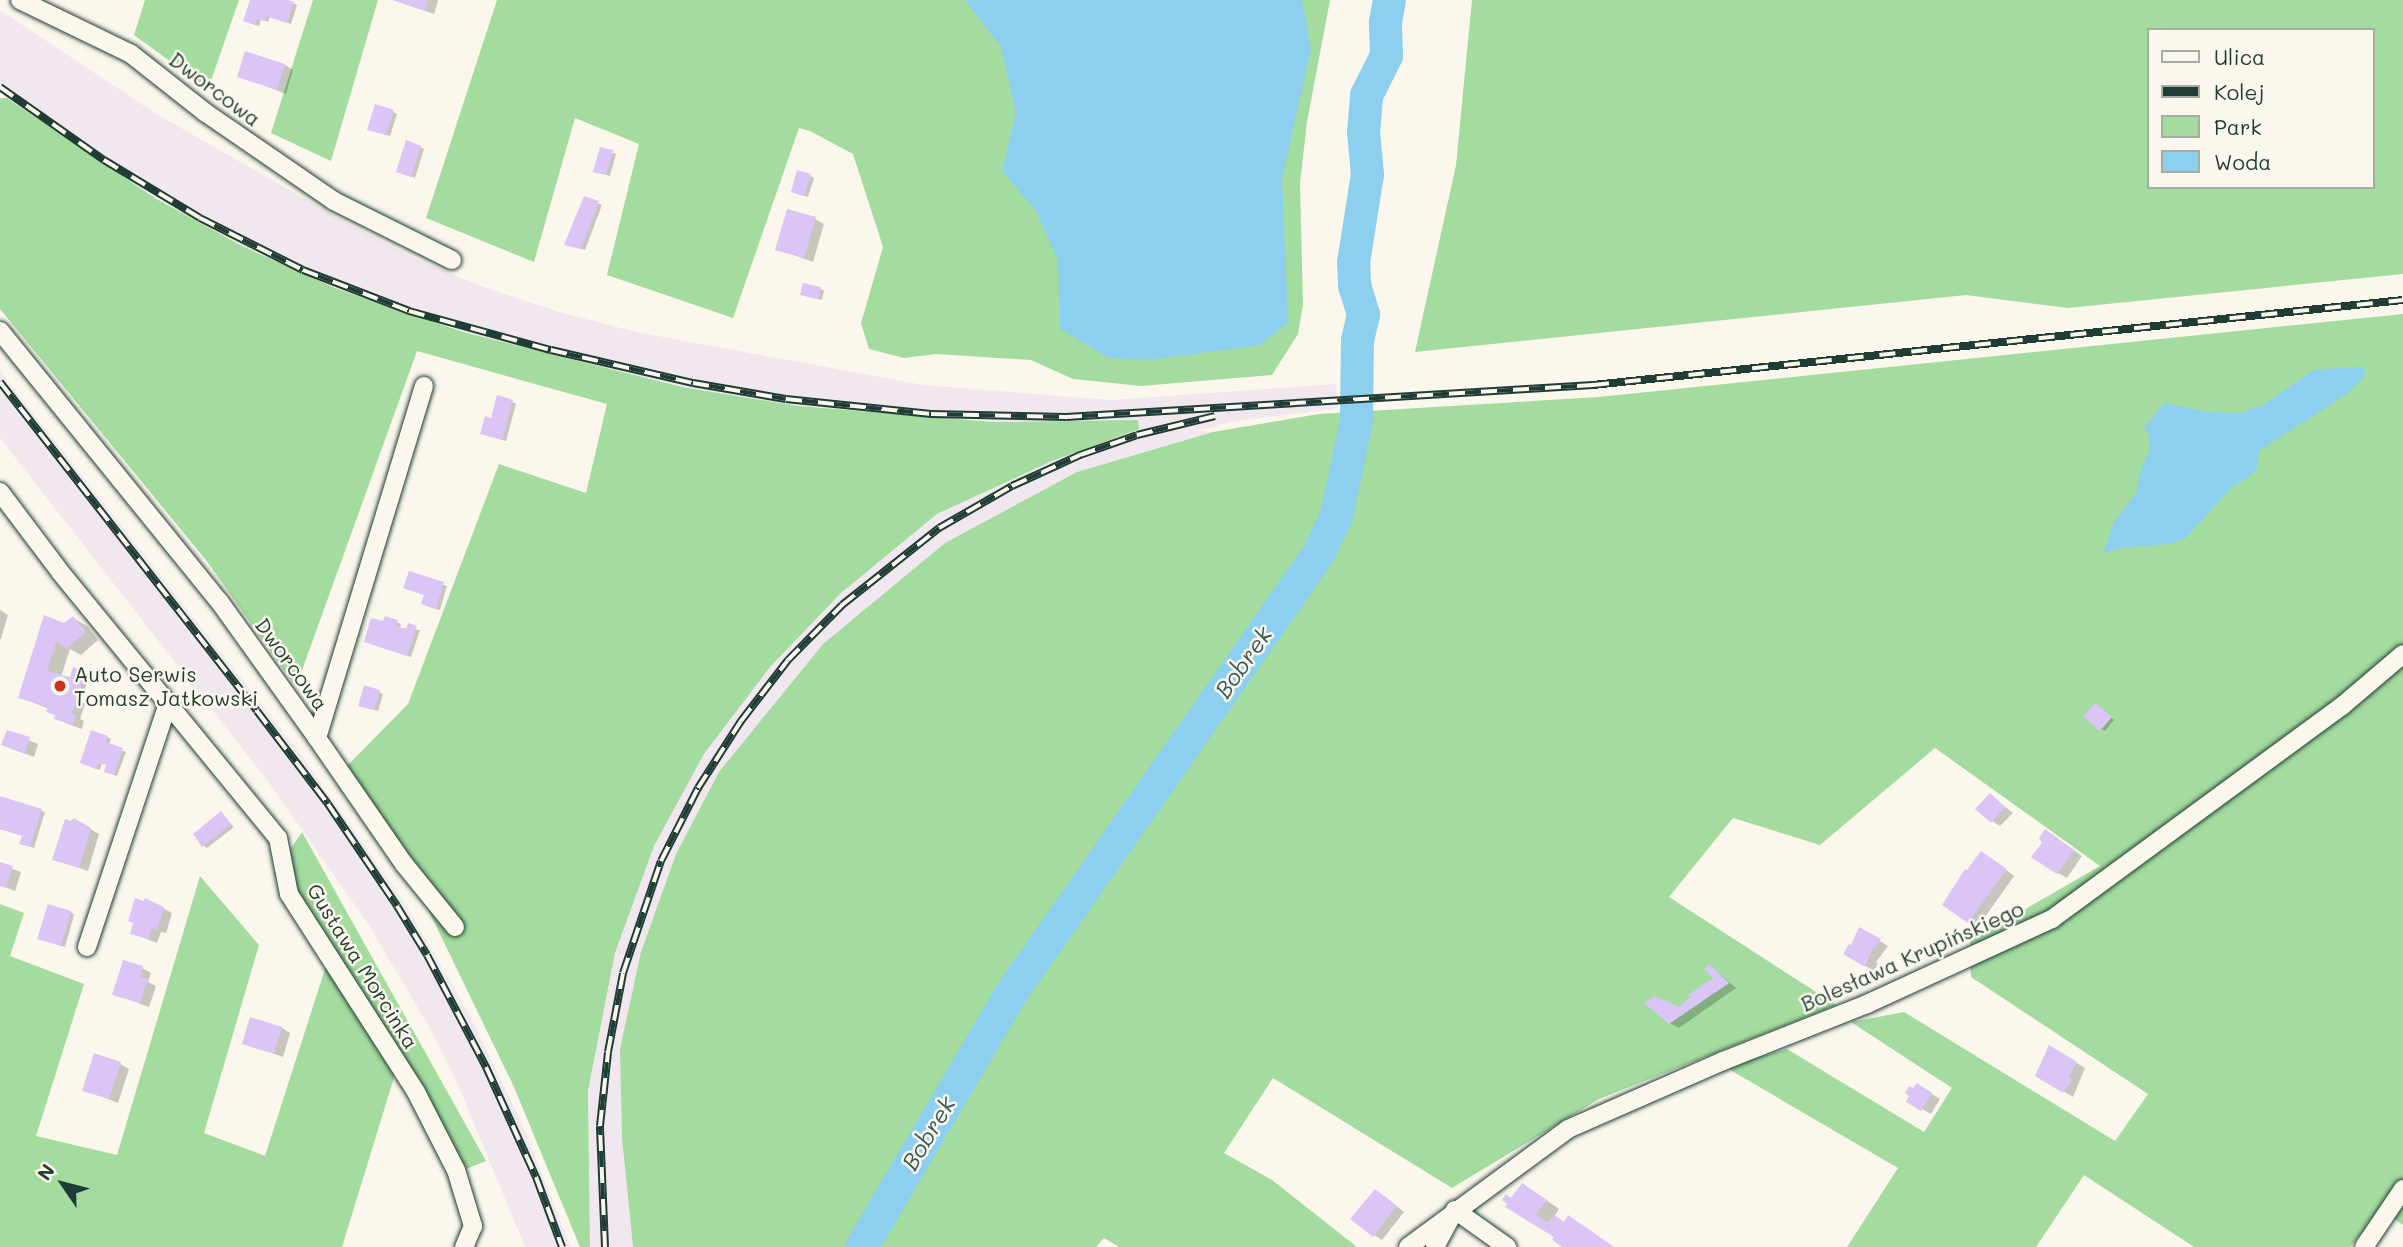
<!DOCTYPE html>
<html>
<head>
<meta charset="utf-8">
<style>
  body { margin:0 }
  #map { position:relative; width:2403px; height:1247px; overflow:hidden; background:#fbf7ec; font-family:Mali,sans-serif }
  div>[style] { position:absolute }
  .built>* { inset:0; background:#f1e8ef }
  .green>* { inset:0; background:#a4db9f }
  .water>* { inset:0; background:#8dcfee }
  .shadow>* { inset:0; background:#0003 }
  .river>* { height:33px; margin:-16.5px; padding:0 16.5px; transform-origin:16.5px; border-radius:16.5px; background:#8dcfee }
  .building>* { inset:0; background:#dbc5f6 }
  .roads { filter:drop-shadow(0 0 2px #1f3d34) drop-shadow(0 0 2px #1f3d34) }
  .minor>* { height:18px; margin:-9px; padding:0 9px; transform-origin:9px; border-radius:9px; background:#fbf7ec }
  .rail>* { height:8px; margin-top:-4px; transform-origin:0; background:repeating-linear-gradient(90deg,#fbf7ec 0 16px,#1f3d34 0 32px); box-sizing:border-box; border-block:2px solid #1f3d34 }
  .dots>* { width:19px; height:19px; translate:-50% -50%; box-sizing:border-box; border:4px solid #fbf7ec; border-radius:50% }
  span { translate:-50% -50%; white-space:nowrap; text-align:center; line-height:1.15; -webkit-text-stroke:5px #fbf7ec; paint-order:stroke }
  .street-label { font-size:21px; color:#1f3d34 }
  .poi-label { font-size:21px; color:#1f3d34 }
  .left { translate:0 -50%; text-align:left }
  .water-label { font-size:23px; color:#355a59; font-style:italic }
  .legend { position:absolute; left:2147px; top:28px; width:228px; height:161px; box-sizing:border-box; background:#fbf7ec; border:2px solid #a3ada2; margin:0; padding:9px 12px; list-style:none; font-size:21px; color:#1f3d34 }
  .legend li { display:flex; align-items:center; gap:14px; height:35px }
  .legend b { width:35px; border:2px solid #a3ada2 }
  .north { position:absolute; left:28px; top:1149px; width:70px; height:70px; -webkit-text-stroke:5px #fbf7ec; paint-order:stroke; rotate:305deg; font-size:19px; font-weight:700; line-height:28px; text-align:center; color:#1f3d34 }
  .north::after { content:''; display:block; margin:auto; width:24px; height:32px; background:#1f3d34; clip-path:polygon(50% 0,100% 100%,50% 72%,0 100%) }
</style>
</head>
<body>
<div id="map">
  <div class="built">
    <div style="clip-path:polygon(0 10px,155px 113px,345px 222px,414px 258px,480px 286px,559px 312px,636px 332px,924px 385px,1111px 400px,1336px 384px,1338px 408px,1230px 422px,1198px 431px,1213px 432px,1077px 472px,945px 543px,823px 644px,719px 772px,622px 1138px,633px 1247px,590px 1247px,588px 1091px,615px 953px,654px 846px,704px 754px,770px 667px,841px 593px,937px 514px,1052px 461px,1138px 429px,1138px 421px,993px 422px,798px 406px,682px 387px,463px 332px,379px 305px,291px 270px,200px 224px,101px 163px,0 93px)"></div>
    <div style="clip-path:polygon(0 371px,302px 756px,404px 902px,468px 1012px,520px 1119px,571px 1247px,525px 1247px,458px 1085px,431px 1030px,368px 924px,267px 780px,0 438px)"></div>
  </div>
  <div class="green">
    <div style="clip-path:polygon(145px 0,239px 0,208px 89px,134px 35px)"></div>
    <div style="clip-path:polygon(313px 0,378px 0,331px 161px,271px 133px)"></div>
    <div style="clip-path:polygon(497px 0,1330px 0,1307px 122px,1300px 183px,1303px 305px,1298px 334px,1272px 375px,1141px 386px,1073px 379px,1031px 360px,936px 354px,904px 358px,869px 349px,861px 323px,883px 247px,853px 154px,810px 131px,799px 128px,733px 318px,607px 275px,639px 144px,575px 118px,534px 262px,426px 218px)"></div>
    <div style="clip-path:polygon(evenodd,1472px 0,2403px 0,2403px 274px,2068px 308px,1966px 295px,1415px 352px,1456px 165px,1472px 0,2149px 30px,2373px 30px,2373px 187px,2149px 187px,2149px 30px)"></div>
    <div style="clip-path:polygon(0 98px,7px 98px,155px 198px,242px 246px,335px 288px,463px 332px,682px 387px,798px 406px,993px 422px,1138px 420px,1139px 429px,1052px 461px,937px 514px,841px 593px,770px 667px,704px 754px,654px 846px,615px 953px,588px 1091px,590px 1247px,580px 1247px,514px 1087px,392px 835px,347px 766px,408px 704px,499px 464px,586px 493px,607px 404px,417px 351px,296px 687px,206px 560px,0 309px)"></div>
    <div style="clip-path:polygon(2403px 314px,2403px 1225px,2380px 1210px,2350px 1247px,2194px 1247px,2084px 1175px,2036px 1247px,1847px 1247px,1898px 1168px,1725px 1067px,1787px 1049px,1924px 1132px,1952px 1088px,1851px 1022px,1904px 1012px,2115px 1141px,2148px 1094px,1971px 977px,1970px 941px,2100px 866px,1935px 748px,1820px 845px,1733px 818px,1669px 897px,1836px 1005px,1599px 1099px,1452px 1188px,1273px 1078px,1224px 1153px,1272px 1180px,1357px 1247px,1119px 1247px,1104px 1238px,1096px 1247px,633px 1247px,622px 1138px,620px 1049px,641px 952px,676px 854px,719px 772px,823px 644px,945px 543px,1077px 472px,1213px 432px,1319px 414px,1599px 397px)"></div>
    <div style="clip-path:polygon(302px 832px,486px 1161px,451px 1175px,396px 1071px,342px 1247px,0 1247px,0 904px,24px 913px,10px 956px,84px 984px,36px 1136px,117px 1155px,200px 876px,259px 945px,204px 1133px,265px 1156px,326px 966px,284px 899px,274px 873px)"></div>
  </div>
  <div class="water">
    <div style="clip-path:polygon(965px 0,1302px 0,1311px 49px,1282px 179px,1288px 323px,1260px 345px,1149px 360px,1109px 358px,1060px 329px,1058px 260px,1036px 211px,1002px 171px,1016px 113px,1001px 47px)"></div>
    <div style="clip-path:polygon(2357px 367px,2365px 369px,2364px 377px,2345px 395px,2259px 451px,2257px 468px,2252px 475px,2231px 488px,2186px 538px,2170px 544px,2119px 548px,2103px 554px,2114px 522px,2137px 492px,2139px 475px,2149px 452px,2149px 435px,2144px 428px,2165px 403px,2206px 412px,2239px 413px,2263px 405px,2314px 370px)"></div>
  </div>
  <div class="shadow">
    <div style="clip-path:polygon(252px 0,286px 0,297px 5px,291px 24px,270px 17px,268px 22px,261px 19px,259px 26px,249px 23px)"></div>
    <div style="clip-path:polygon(396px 0,438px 0,434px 14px)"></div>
    <div style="clip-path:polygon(285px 65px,293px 70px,286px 94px,240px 76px)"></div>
    <div style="clip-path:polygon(393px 112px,397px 114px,390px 136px,373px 131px)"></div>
    <div style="clip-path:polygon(420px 147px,424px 149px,415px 178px,402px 173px)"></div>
    <div style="clip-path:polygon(601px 149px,616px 154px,610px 176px,599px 173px)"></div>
    <div style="clip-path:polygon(810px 176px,814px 178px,808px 197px,797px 194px)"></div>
    <div style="clip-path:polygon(586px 199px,602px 205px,585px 250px,570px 246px)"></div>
    <div style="clip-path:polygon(815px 219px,824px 224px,813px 262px,777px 249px)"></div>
    <div style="clip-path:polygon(821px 289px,824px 291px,822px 300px,806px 296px)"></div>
    <div style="clip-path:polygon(513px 402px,516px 404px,506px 441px,486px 435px)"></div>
    <div style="clip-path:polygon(410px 573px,447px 586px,440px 610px,426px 606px,426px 595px)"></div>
    <div style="clip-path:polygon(0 610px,8px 615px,1px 639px,0 639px)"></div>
    <div style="clip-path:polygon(73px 618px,87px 626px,98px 640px,81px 655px,70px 649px,61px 677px,71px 679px,86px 672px,90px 675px,80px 701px,85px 704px,80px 719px,84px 721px,82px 729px,65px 723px,49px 709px,20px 697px,64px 625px)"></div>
    <div style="clip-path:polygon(386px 618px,401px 624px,400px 628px,420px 630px,411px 657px,369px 643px)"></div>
    <div style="clip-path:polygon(379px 692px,383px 694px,378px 711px,364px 707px)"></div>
    <div style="clip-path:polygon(2099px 707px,2114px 720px,2105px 731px,2101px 729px)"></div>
    <div style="clip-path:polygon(8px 732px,38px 744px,34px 757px,4px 745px)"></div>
    <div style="clip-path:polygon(107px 737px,111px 739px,109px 745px,126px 752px,117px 776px,109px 773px,108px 765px,102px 763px,100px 770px,86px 765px)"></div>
    <div style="clip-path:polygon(1990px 795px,2013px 813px,2000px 826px,1992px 821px)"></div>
    <div style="clip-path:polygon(0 797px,45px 812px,34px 848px,25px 845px,24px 836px,0 829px)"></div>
    <div style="clip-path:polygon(221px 814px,234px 827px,207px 848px,203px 845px)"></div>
    <div style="clip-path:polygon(90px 829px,99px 834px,88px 871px,54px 859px)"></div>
    <div style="clip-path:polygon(2054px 836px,2082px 856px,2067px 878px,2058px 873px)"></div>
    <div style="clip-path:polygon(1990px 858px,2014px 876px,1978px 927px,1945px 904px)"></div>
    <div style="clip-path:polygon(0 864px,21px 872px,15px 891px,0 885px)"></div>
    <div style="clip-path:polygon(163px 908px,172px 913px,166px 933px,161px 932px,157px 943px,132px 933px)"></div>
    <div style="clip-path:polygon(71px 912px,74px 915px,65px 947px,43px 940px)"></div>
    <div style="clip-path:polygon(1860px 929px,1888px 946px,1876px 962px,1878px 963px,1874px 971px,1845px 954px,1852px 948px)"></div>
    <div style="clip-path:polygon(1710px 966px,1736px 988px,1679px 1028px,1670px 1023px,1679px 1009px,1716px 978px)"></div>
    <div style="clip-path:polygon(142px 968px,151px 973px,148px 982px,156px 986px,149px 1007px,114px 994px)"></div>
    <div style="clip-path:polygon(282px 1028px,290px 1033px,283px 1057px,244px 1043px)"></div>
    <div style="clip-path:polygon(2050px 1047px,2085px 1068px,2073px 1097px,2037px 1075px)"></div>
    <div style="clip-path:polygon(120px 1064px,129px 1069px,118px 1103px,85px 1090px)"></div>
    <div style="clip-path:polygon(1918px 1086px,1940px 1099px,1931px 1114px,1908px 1101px)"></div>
    <div style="clip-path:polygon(1536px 1193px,1559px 1209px,1554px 1217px,1614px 1247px,1565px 1247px,1512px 1200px)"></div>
    <div style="clip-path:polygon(1384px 1196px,1404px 1212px,1382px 1240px,1374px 1235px)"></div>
  </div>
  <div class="river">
    <div style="left:861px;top:1247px;width:297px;rotate:-59.5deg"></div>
    <div style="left:1012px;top:991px;width:536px;rotate:-55.03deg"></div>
    <div style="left:1319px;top:552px;width:40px;rotate:-65deg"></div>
    <div style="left:1336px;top:516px;width:99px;rotate:-78.3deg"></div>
    <div style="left:1356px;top:419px;width:79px;rotate:-89.3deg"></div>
    <div style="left:1357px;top:340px;width:27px;rotate:-77deg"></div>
    <div style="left:1363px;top:314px;width:30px;rotate:-107deg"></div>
    <div style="left:1354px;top:285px;width:23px;rotate:-92deg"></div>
    <div style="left:1353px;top:262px;width:89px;rotate:-81deg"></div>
    <div style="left:1367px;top:174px;width:42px;rotate:-95.4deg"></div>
    <div style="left:1363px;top:132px;width:37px;rotate:-85deg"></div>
    <div style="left:1366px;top:95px;width:45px;rotate:-63.4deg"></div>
    <div style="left:1386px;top:55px;width:33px;rotate:-92deg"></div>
    <div style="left:1385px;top:22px;width:22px;rotate:-80deg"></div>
  </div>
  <div class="building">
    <div style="clip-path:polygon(250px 0,288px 0,294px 2px,287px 23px,266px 16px,264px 21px,257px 19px,255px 25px,243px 21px)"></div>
    <div style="clip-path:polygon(392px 0,428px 0,425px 11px)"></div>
    <div style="clip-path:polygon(245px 51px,285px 64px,277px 90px,237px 77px)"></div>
    <div style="clip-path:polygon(375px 104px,394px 110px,386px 135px,367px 130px)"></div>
    <div style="clip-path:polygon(406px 140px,421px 146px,411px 177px,396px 172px)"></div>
    <div style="clip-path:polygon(600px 147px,613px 150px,606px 175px,593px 172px)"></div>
    <div style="clip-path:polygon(797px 170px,811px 174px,804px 196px,791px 192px)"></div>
    <div style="clip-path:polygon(584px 196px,599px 201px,581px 249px,564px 245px)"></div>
    <div style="clip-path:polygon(787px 209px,816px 217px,804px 258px,775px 250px)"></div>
    <div style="clip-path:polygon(803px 283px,821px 287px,818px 299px,800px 295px)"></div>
    <div style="clip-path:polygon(497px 395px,513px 400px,502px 440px,480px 434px,485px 416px,491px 418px)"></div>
    <div style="clip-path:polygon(409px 571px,444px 582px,436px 609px,421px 604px,424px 595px,403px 588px)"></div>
    <div style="clip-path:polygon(44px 615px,64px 623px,73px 616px,86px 632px,66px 649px,57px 641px,47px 671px,70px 677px,73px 667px,87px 671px,72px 713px,76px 715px,73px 725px,54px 719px,55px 715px,46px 712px,48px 707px,18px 698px)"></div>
    <div style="clip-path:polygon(385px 616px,398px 620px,396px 626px,406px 629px,408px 623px,417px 626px,407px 656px,364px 642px,371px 618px,383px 621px)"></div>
    <div style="clip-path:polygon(364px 685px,380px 690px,374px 710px,358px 706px)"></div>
    <div style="clip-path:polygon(2095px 703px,2112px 717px,2100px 731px,2083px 716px)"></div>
    <div style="clip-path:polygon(7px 730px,30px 737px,25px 754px,1px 745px)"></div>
    <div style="clip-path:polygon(91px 730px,108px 736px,106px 742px,123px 748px,114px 775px,104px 772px,106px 765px,98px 763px,96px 769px,80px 763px)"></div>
    <div style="clip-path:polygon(1990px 793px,2005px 807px,1991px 823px,1975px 809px)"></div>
    <div style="clip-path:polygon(0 796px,42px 809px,30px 847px,19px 844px,22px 836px,0 829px)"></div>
    <div style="clip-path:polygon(221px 811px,231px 824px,202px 847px,193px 834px)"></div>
    <div style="clip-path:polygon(74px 818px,91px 828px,79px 868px,52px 860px,65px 819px,71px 821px)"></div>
    <div style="clip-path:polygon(2045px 829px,2074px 850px,2057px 874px,2031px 857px,2042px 843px,2039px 838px)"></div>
    <div style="clip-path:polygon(1981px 851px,2007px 869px,1968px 923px,1942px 905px,1965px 869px,1967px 870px)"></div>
    <div style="clip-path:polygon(0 862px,13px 866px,6px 888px,0 886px)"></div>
    <div style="clip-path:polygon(135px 898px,144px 901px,145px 898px,164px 907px,157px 930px,152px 928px,148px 939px,130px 934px,133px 923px,128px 921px)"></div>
    <div style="clip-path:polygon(48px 904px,71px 911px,61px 946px,37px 939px)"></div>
    <div style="clip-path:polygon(1859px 927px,1881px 939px,1875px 949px,1873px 948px,1865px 967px,1843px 954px,1849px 944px,1851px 945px)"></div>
    <div style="clip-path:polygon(123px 960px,143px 966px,140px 977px,148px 979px,140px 1003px,112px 995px)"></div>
    <div style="clip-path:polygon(1709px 964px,1729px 983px,1669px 1024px,1644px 1003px,1655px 996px,1679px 1007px,1690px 997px,1688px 995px,1713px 978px,1704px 969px)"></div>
    <div style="clip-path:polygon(250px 1017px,282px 1027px,274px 1054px,242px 1044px)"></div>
    <div style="clip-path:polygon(2049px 1045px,2077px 1062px,2069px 1076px,2072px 1080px,2063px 1093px,2035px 1076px)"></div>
    <div style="clip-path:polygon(94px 1053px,121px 1062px,109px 1099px,82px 1091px)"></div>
    <div style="clip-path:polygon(1917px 1083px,1932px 1093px,1921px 1111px,1906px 1102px,1909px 1096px,1905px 1093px,1909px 1086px,1913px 1088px)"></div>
    <div style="clip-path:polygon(1522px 1183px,1547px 1200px,1536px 1215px,1548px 1223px,1554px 1215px,1564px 1222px,1568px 1215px,1614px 1247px,1562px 1247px,1552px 1240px,1554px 1237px,1505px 1207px,1507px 1204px,1502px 1200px,1506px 1194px,1511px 1198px)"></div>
    <div style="clip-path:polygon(1375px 1189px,1397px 1206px,1373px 1237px,1350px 1219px)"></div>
  </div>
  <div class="roads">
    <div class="minor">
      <div style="left:20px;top:0;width:123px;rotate:25.9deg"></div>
      <div style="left:131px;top:54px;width:95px;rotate:38.2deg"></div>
      <div style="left:206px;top:113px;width:155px;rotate:34.5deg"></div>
      <div style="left:334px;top:201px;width:132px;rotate:26.6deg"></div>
      <div style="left:0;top:331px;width:348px;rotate:51deg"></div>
      <div style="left:219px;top:601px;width:168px;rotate:54.4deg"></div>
      <div style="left:317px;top:738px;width:368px;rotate:-73.1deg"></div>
      <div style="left:0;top:492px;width:101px;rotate:53deg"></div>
      <div style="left:61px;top:573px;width:343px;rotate:50.7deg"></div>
      <div style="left:278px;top:838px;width:57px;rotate:78.9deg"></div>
      <div style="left:289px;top:894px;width:235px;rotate:57.3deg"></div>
      <div style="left:416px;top:1092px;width:88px;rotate:62.9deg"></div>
      <div style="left:456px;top:1170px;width:59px;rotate:73.1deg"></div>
      <div style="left:473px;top:1226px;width:23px;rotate:113deg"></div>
      <div style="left:317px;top:738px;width:153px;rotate:55.4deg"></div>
      <div style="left:404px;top:864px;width:81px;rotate:51deg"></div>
      <div style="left:87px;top:947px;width:256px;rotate:-71.6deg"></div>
      <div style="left:1408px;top:1247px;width:199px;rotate:-36.4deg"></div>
      <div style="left:1568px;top:1129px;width:169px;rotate:-23.7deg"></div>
      <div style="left:1723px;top:1061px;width:155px;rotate:-21.6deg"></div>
      <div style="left:1867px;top:1004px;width:204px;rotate:-24.7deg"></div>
      <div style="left:2052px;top:919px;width:360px;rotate:-36.3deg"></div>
      <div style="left:2342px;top:706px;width:80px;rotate:-40.4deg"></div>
      <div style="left:1435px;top:1247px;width:42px;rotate:-61.6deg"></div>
      <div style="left:1455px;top:1210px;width:64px;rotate:35.4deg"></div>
      <div style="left:2364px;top:1247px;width:70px;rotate:-56.1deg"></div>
    </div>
  </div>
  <div class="rail">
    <div style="left:0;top:87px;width:127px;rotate:35.1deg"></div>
    <div style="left:104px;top:160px;width:112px;rotate:31.1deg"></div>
    <div style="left:200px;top:218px;width:115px;rotate:26.8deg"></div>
    <div style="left:303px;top:270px;width:114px;rotate:21.1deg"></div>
    <div style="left:409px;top:311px;width:147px;rotate:15.4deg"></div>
    <div style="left:551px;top:350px;width:146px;rotate:13.1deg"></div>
    <div style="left:693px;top:383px;width:94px;rotate:9.8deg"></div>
    <div style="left:786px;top:399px;width:146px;rotate:5.9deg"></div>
    <div style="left:931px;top:414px;width:135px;rotate:1.3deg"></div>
    <div style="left:1066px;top:417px;width:528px;rotate:-3.47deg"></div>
    <div style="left:1593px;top:385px;width:814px;rotate:-5.99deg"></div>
    <div style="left:0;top:382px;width:417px;rotate:52deg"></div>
    <div style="left:257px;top:711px;width:117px;rotate:52.6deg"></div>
    <div style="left:328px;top:804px;width:123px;rotate:55.9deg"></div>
    <div style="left:397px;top:906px;width:57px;rotate:58.5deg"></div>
    <div style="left:427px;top:955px;width:127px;rotate:62.2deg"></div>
    <div style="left:486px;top:1067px;width:121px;rotate:65.6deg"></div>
    <div style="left:536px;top:1177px;width:75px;rotate:69.6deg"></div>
    <div style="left:605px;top:1247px;width:121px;rotate:-92.4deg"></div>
    <div style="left:600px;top:1126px;width:74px;rotate:-83.8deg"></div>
    <div style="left:608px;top:1052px;width:80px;rotate:-79.2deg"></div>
    <div style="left:623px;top:973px;width:118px;rotate:-71.3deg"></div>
    <div style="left:661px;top:861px;width:82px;rotate:-63.1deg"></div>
    <div style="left:698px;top:788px;width:80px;rotate:-57.3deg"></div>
    <div style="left:741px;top:721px;width:77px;rotate:-52.4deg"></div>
    <div style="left:788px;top:660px;width:77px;rotate:-45.5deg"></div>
    <div style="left:842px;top:605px;width:124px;rotate:-38.4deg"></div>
    <div style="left:939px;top:528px;width:84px;rotate:-29.9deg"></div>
    <div style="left:1012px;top:486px;width:75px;rotate:-24.5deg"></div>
    <div style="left:1080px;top:455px;width:60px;rotate:-19.3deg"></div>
    <div style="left:1137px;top:435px;width:80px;rotate:-13.7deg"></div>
  </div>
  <div class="dots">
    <div style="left:60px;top:686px;background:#c8321e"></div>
  </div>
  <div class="street-label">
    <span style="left:215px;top:89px;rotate:37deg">Dworcowa</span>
    <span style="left:292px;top:664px;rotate:54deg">Dworcowa</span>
    <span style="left:1912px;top:956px;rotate:-24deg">Bolesława Krupińskiego</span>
    <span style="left:363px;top:966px;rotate:58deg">Gustawa Morcinka</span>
  </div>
  <div class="poi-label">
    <span class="left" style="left:74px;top:686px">Auto Serwis<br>Tomasz Jatkowski</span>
  </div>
  <div class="water-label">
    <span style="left:1243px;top:662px;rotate:-55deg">Bobrek</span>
    <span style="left:928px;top:1133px;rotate:-59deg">Bobrek</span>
  </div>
  <ul class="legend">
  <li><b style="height:9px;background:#fbf7ec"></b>Ulica</li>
  <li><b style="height:9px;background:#1f3d34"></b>Kolej</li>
  <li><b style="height:19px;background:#a4db9f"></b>Park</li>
  <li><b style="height:19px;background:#8dcfee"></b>Woda</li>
  </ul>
  <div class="north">N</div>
</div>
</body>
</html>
